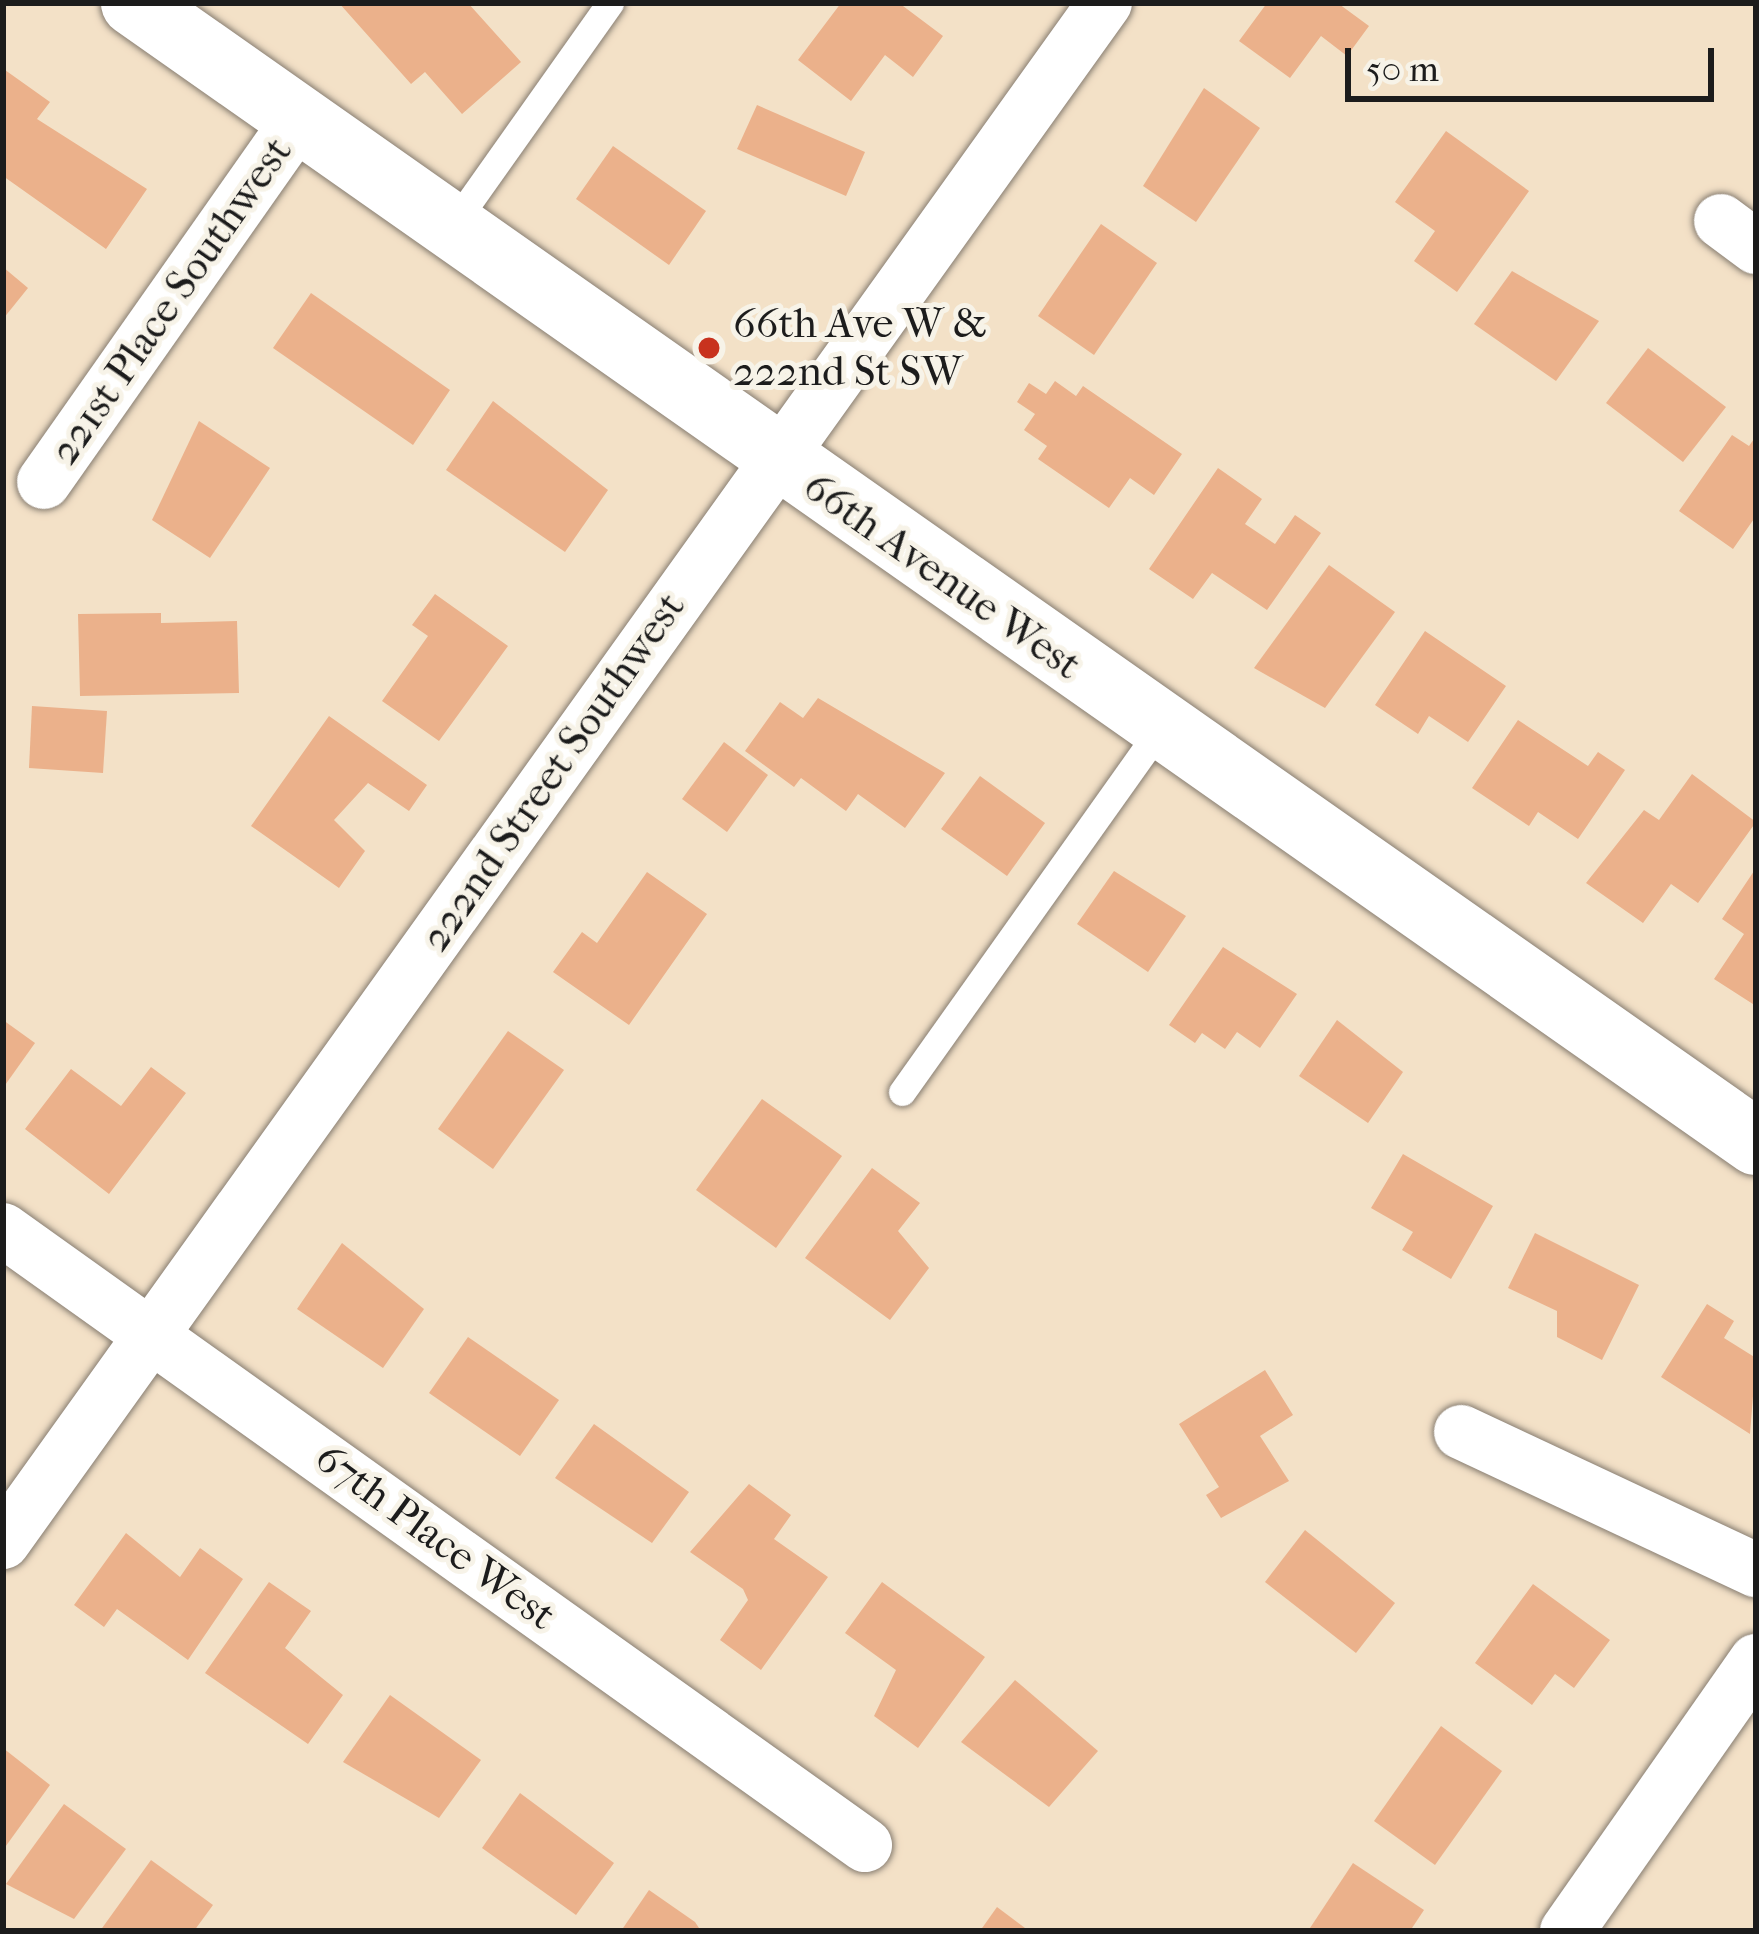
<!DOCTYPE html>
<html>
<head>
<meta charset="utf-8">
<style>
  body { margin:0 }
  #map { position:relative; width:1759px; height:1934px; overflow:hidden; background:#f3e1c7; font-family:"IM FELL French Canon",serif }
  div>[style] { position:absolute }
  .building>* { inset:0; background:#ebb18b }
  .roads { filter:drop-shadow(0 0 3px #887e72) drop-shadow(0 0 3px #887e72) }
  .service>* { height:27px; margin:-13.5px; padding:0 13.5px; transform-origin:13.5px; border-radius:13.5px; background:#fff }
  .minor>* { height:54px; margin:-27px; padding:0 27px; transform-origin:27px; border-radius:27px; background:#fff }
  .tertiary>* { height:66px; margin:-33px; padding:0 33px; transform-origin:33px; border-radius:33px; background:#fff }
  .dots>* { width:33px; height:33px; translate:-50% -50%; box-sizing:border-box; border:6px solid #f7f3e8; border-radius:50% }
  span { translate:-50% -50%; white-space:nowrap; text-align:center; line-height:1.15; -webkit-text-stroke:10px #f7f3e8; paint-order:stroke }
  .street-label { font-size:42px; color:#1c1c1c }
  .poi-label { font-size:42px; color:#1c1c1c }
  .left { translate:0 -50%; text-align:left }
  .frame { position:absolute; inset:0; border:6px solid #1c1c1c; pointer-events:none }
  .scale { position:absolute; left:1345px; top:48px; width:369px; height:54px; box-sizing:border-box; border:6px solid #1c1c1c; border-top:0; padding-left:15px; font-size:36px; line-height:42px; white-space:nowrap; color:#1c1c1c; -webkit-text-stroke:9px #f7f3e8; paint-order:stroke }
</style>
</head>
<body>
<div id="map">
  <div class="building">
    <div style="clip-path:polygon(339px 3px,468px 3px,521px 62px,462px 114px,425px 72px,411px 84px)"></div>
    <div style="clip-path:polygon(841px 3px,899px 3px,943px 36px,913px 77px,885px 55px,851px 101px,798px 60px)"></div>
    <div style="clip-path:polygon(1267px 3px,1339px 4px,1369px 26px,1347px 56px,1321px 36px,1290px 78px,1239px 41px)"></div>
    <div style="clip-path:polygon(5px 70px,50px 102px,37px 119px,147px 189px,106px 249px,3px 176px)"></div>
    <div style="clip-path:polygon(1204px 88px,1260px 128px,1196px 222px,1143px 186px)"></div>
    <div style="clip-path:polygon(757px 105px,865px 152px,846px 196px,737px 149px)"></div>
    <div style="clip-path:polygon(1446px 131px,1529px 191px,1457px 292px,1414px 261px,1435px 231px,1395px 202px)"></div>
    <div style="clip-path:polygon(613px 146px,706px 211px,669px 265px,576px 199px)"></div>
    <div style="clip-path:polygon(1101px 224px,1157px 263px,1094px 355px,1038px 316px)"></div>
    <div style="clip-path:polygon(3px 267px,28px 288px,3px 319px)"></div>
    <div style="clip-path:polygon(1512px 271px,1599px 321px,1556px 381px,1474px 324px)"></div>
    <div style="clip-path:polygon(311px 293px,450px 390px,413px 445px,273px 348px)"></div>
    <div style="clip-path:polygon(1648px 348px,1726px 407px,1683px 462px,1606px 403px)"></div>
    <div style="clip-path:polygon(1055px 381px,1076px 396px,1083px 386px,1182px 454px,1154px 495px,1130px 478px,1109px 508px,1038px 459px,1047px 446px,1024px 430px,1035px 414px,1017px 402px,1029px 383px,1046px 394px)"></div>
    <div style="clip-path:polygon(493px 401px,608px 490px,565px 552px,446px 470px)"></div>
    <div style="clip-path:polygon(199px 421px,270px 468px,210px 558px,152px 520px)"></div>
    <div style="clip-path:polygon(1732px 435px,1749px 446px,1756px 436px,1756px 516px,1733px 549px,1679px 511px)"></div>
    <div style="clip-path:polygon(1218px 468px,1262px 499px,1245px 524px,1275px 544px,1295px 515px,1321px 533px,1267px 610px,1212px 573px,1193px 599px,1149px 569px)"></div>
    <div style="clip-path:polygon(1329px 565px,1395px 612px,1325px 708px,1254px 668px)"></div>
    <div style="clip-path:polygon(435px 594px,508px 646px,439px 741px,382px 701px,428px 636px,412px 625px)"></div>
    <div style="clip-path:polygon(161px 613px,161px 623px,237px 621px,239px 693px,80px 696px,78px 614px)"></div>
    <div style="clip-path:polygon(1425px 631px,1506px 686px,1468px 742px,1429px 716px,1418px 734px,1375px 705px)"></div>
    <div style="clip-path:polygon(818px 698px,945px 773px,905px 828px,858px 794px,846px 811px,801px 778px,794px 787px,745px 751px,780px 702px,803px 718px)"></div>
    <div style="clip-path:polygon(32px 706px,107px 711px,103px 773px,29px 768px)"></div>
    <div style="clip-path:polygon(329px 716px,427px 785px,409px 811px,368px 783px,334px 820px,365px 851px,339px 888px,251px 826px)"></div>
    <div style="clip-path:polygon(1518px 720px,1588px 766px,1598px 752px,1625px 770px,1578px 839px,1538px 812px,1529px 826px,1472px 788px)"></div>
    <div style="clip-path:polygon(724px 742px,768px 775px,727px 832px,682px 799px)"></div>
    <div style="clip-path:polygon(1692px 774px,1756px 822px,1698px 903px,1671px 884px,1643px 923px,1586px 883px,1644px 810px,1659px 820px)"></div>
    <div style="clip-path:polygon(980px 776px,1045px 823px,1007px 876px,941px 829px)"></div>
    <div style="clip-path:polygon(1756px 868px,1756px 1006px,1714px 979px,1744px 934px,1722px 919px)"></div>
    <div style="clip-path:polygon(1114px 871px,1186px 916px,1148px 972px,1077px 924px)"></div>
    <div style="clip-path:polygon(647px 872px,707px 914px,629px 1025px,553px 972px,582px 932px,597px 943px)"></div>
    <div style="clip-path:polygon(1223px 947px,1297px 994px,1260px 1048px,1237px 1032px,1225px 1049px,1202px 1033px,1195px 1043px,1169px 1025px)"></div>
    <div style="clip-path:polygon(3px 1020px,35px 1043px,3px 1088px)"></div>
    <div style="clip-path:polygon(1337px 1020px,1403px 1072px,1368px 1123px,1299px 1076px)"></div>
    <div style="clip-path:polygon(508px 1031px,564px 1070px,493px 1169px,438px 1129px)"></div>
    <div style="clip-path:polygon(151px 1067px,186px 1093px,109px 1194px,25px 1129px,71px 1069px,121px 1106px)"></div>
    <div style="clip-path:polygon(762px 1099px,842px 1156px,776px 1248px,696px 1190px)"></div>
    <div style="clip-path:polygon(1403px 1154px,1493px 1206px,1451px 1279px,1402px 1250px,1413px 1232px,1371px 1208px)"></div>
    <div style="clip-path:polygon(872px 1168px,920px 1203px,898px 1231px,929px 1268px,890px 1320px,805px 1258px)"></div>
    <div style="clip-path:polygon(1535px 1233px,1639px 1285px,1602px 1360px,1557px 1337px,1557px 1311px,1508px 1288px)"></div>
    <div style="clip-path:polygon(342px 1243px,424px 1309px,383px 1368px,297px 1309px)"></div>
    <div style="clip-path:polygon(1707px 1304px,1734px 1321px,1724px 1338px,1756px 1358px,1750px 1434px,1661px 1377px)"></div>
    <div style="clip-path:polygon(468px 1337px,559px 1400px,520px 1456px,429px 1393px)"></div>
    <div style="clip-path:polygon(1265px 1370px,1293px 1415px,1260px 1436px,1289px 1481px,1221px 1518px,1206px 1495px,1219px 1487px,1179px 1424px)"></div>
    <div style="clip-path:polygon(594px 1424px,689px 1492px,652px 1543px,555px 1478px)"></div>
    <div style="clip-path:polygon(749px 1484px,791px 1515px,774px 1539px,828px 1577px,761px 1670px,720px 1640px,748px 1600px,743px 1589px,690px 1552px)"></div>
    <div style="clip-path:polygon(1305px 1530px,1395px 1603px,1356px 1653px,1265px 1582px)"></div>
    <div style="clip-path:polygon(126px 1533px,180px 1577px,200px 1548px,243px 1579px,188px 1660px,117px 1609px,104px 1627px,74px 1605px)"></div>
    <div style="clip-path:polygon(269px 1582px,311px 1611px,285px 1648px,343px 1695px,308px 1744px,205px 1673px)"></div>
    <div style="clip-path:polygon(882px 1582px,985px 1657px,918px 1748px,874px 1716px,896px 1670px,845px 1633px)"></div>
    <div style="clip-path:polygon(1533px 1584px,1610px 1640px,1574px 1688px,1555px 1674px,1532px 1705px,1475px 1663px)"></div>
    <div style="clip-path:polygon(1015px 1680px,1098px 1751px,1049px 1807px,961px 1742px)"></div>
    <div style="clip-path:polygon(390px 1695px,481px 1760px,439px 1818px,343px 1762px)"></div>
    <div style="clip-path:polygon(1441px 1726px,1502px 1771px,1435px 1865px,1374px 1821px)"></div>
    <div style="clip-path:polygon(3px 1748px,50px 1785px,3px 1850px)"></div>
    <div style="clip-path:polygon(520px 1793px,614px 1863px,576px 1915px,482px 1848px)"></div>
    <div style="clip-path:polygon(64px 1804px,126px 1849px,74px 1919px,6px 1884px)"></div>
    <div style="clip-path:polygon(151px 1860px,213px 1905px,194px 1931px,100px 1931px)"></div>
    <div style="clip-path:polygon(1353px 1863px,1424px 1910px,1410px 1931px,1308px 1931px)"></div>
    <div style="clip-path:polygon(649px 1890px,695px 1922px,701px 1931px,621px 1931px)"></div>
    <div style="clip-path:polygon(997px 1907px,1029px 1931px,980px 1931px)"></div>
  </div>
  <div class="roads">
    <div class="service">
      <div style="left:450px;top:229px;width:277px;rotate:-54.7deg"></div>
      <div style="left:902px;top:1092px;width:447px;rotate:-54.6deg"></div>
    </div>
    <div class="minor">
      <div style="left:1721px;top:221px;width:44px;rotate:36.6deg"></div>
      <div style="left:44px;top:482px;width:442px;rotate:-54.9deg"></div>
      <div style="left:3px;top:1230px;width:1059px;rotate:35.51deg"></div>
      <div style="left:1461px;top:1432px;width:326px;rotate:25.1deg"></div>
      <div style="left:3px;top:1542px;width:1893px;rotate:-54.4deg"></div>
      <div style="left:1567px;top:1931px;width:330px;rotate:-55deg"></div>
    </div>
    <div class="tertiary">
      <div style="left:134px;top:3px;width:1982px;rotate:35.08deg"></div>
    </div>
  </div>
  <div class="dots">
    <div style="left:709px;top:348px;background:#c8321e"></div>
  </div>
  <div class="street-label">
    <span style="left:171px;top:301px;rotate:-55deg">221st Place Southwest</span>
    <span style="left:942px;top:576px;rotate:35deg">66th Avenue West</span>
    <span style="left:553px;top:772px;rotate:-55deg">222nd Street Southwest</span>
    <span style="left:435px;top:1537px;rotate:36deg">67th Place West</span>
  </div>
  <div class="poi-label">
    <span class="left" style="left:733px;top:348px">66th Ave W &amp;<br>222nd St SW</span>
  </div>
  <div class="frame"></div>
  <div class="scale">50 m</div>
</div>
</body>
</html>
